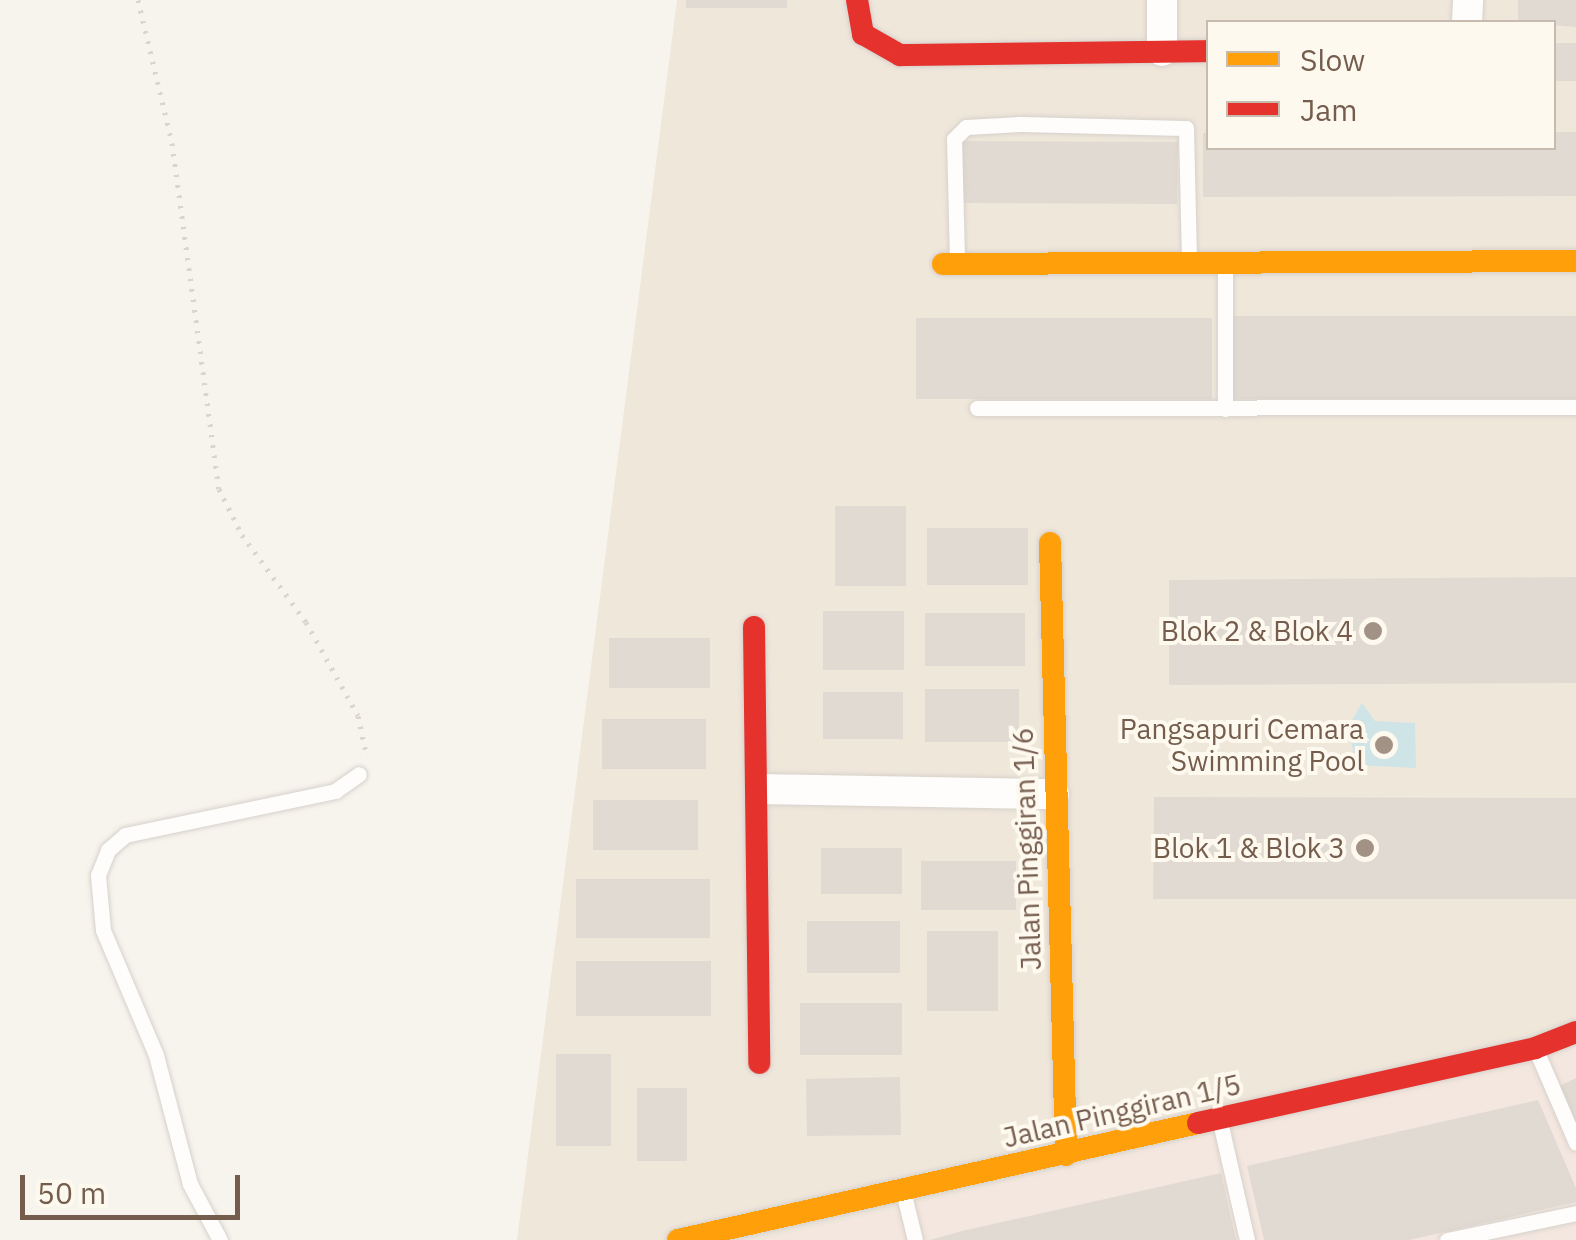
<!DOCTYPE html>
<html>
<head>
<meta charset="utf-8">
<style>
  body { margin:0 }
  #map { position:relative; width:1576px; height:1240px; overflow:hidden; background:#f7f4ed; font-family:"IBM Plex Sans",sans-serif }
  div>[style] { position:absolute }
  .residential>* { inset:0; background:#f0e7db }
  .commercial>* { inset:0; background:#f4e7df }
  .water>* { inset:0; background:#cfe4e7 }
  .building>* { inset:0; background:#e1dad2 }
  .path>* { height:5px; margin-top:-2.5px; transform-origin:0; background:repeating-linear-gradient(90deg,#dad4cf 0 2.5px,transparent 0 10.5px) }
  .roads { filter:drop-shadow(0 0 2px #d6d1cb) drop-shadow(0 0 2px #d6d1cb) }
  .lane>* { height:15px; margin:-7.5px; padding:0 7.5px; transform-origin:7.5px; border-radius:7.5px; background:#fefdfc }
  .street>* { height:30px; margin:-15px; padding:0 15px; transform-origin:15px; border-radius:15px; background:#fefdfc }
  .slow>* { height:22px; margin:-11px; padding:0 11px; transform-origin:11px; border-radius:11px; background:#ff9f0a }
  .jam>* { height:22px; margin:-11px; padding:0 11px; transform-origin:11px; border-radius:11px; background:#e5322d }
  .dots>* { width:28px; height:28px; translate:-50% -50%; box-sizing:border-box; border:5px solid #fef9ef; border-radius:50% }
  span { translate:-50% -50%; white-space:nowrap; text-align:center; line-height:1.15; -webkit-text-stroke:8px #fef9ef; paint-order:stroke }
  .poi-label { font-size:28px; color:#755d4e }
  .right { translate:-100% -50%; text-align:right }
  .street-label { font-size:28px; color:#755d4e }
  .legend { position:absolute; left:1206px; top:20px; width:350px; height:130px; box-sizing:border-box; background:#fef9ef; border:2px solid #c7bbaf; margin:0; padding:12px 18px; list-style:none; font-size:30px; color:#755d4e }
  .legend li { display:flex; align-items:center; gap:20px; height:50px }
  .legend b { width:50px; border:2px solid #c7bbaf }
  .scale { position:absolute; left:20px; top:1175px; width:220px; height:45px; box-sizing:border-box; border:5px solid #755d4e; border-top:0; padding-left:12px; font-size:30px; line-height:35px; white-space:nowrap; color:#755d4e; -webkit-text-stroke:8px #fef9ef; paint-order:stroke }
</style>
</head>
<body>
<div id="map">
  <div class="residential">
    <div style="clip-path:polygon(evenodd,677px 0,1576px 0,1576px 1240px,517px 1240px,677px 0,1208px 22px,1554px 22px,1554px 148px,1208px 148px,1208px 22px)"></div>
  </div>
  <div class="commercial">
    <div style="clip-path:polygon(1576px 1047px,1576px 1240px,763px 1240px)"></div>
  </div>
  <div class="water">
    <div style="clip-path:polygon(1362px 703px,1375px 721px,1415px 723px,1416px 768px,1355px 765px,1349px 725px)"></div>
  </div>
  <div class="building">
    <div style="clip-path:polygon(686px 0,787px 0,787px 8px,686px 8px)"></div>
    <div style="clip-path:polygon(1518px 0,1576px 0,1576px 27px,1518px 22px)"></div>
    <div style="clip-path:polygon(1554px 43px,1576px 43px,1576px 81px,1554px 81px)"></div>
    <div style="clip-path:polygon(1554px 132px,1576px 132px,1576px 196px,1203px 197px,1203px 133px,1208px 133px,1208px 148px,1554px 148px)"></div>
    <div style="clip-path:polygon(960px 141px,1178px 142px,1177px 204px,959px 203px)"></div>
    <div style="clip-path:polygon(1233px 316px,1576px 316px,1576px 399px,1233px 399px)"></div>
    <div style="clip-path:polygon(916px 318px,1212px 318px,1212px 399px,916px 399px)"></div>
    <div style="clip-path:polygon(835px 506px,906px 506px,906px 586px,835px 586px)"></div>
    <div style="clip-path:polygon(927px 528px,1028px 528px,1028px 585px,927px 585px)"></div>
    <div style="clip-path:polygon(1576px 577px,1576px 683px,1169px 685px,1169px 580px)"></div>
    <div style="clip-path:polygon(823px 611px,904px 611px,904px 670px,823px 670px)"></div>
    <div style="clip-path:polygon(925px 613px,1025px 613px,1025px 666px,925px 666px)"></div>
    <div style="clip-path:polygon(609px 638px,710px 638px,710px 688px,609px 688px)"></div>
    <div style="clip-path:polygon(925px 689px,1019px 689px,1019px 742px,925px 742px)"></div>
    <div style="clip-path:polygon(823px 692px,903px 692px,903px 739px,823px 739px)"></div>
    <div style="clip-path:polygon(602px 719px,706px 719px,706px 769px,602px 769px)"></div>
    <div style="clip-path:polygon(1154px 797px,1576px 798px,1576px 899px,1153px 899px)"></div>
    <div style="clip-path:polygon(593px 800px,698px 800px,698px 850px,593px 850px)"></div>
    <div style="clip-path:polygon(821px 848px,902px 848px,902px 894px,821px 894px)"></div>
    <div style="clip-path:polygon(921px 861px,1016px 861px,1016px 910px,921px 910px)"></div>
    <div style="clip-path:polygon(576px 879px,710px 879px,710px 938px,576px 938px)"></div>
    <div style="clip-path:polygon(807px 921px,900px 921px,900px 973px,807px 973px)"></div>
    <div style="clip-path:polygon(927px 931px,998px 931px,998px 1011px,927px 1011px)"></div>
    <div style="clip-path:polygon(576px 961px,711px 961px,711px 1016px,576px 1016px)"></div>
    <div style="clip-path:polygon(800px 1003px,902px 1003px,902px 1055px,800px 1055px)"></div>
    <div style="clip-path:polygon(556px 1054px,611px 1054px,611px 1146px,556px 1146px)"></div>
    <div style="clip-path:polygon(900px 1077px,901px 1135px,807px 1136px,806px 1079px)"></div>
    <div style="clip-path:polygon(1576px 1078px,1576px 1129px,1557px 1087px)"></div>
    <div style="clip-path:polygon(637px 1088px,687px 1088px,687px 1161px,637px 1161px)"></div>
    <div style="clip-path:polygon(1538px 1100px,1576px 1188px,1576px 1202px,1409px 1240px,1264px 1240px,1247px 1166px)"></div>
    <div style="clip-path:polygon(1221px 1173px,1236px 1240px,930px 1240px,962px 1231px)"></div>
  </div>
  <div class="path">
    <div style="left:138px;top:0;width:147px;rotate:76.6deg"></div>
    <div style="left:172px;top:143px;width:349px;rotate:82.3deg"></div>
    <div style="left:219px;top:489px;width:51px;rotate:63.4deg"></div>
    <div style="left:242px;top:535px;width:108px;rotate:53.7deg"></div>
    <div style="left:306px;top:622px;width:107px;rotate:61deg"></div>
    <div style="left:358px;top:716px;width:42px;rotate:77.6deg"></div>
  </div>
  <div class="roads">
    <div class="lane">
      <div style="left:957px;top:260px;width:121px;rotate:-91.4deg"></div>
      <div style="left:954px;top:139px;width:17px;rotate:-45deg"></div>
      <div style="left:966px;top:127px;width:54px;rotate:-3.2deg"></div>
      <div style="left:1020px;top:124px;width:166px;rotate:1.4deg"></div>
      <div style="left:1186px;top:128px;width:131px;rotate:88.7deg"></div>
      <div style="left:1225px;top:267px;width:142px;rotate:90deg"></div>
      <div style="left:977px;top:408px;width:599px;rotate:-0.1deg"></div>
      <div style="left:1536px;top:1050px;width:101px;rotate:66.7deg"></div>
      <div style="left:1220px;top:1122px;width:121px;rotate:77.1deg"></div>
      <div style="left:903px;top:1191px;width:50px;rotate:76.2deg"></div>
      <div style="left:220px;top:1240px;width:64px;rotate:-118.2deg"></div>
      <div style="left:190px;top:1184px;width:133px;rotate:-104.8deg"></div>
      <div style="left:156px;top:1055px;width:136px;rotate:-113deg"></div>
      <div style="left:103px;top:930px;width:55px;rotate:-95.2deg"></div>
      <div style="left:98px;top:875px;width:27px;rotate:-68deg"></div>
      <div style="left:108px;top:850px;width:23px;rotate:-41deg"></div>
      <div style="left:125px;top:835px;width:215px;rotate:-11.8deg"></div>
      <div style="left:335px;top:791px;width:29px;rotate:-35deg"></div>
      <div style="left:1447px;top:1240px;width:132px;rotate:-11.8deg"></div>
    </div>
    <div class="street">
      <div style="left:1162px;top:0;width:51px;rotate:90deg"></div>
      <div style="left:1467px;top:22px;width:22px;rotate:-87deg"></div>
      <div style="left:760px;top:789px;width:294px;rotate:1deg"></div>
    </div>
    <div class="slow">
      <div style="left:943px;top:264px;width:633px;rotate:-0.27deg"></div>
      <div style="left:1050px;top:543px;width:612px;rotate:88.5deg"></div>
      <div style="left:678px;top:1240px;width:533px;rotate:-12.68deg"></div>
    </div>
    <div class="jam">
      <div style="left:857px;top:0;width:35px;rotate:80deg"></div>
      <div style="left:863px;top:34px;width:43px;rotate:29.6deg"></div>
      <div style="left:900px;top:55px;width:308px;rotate:-0.7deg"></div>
      <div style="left:754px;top:627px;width:436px;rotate:89.3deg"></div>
      <div style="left:1198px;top:1123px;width:345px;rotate:-12.5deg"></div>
      <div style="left:1535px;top:1048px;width:44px;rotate:-21.3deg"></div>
    </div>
  </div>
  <div class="dots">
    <div style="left:1373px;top:631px;background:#a29286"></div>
    <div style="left:1384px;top:745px;background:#a29286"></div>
    <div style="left:1365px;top:848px;background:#a29286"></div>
  </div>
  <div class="poi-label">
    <span class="right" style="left:1353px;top:631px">Blok 2 &amp; Blok 4</span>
    <span class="right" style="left:1364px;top:745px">Pangsapuri Cemara<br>Swimming Pool</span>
    <span class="right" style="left:1345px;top:848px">Blok 1 &amp; Blok 3</span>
  </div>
  <div class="street-label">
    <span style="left:1027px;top:849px;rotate:-92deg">Jalan Pinggiran 1/6</span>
    <span style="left:1122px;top:1111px;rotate:-13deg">Jalan Pinggiran 1/5</span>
  </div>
  <ul class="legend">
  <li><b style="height:12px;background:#ff9f0a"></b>Slow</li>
  <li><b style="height:12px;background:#e5322d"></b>Jam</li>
  </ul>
  <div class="scale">50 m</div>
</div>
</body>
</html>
